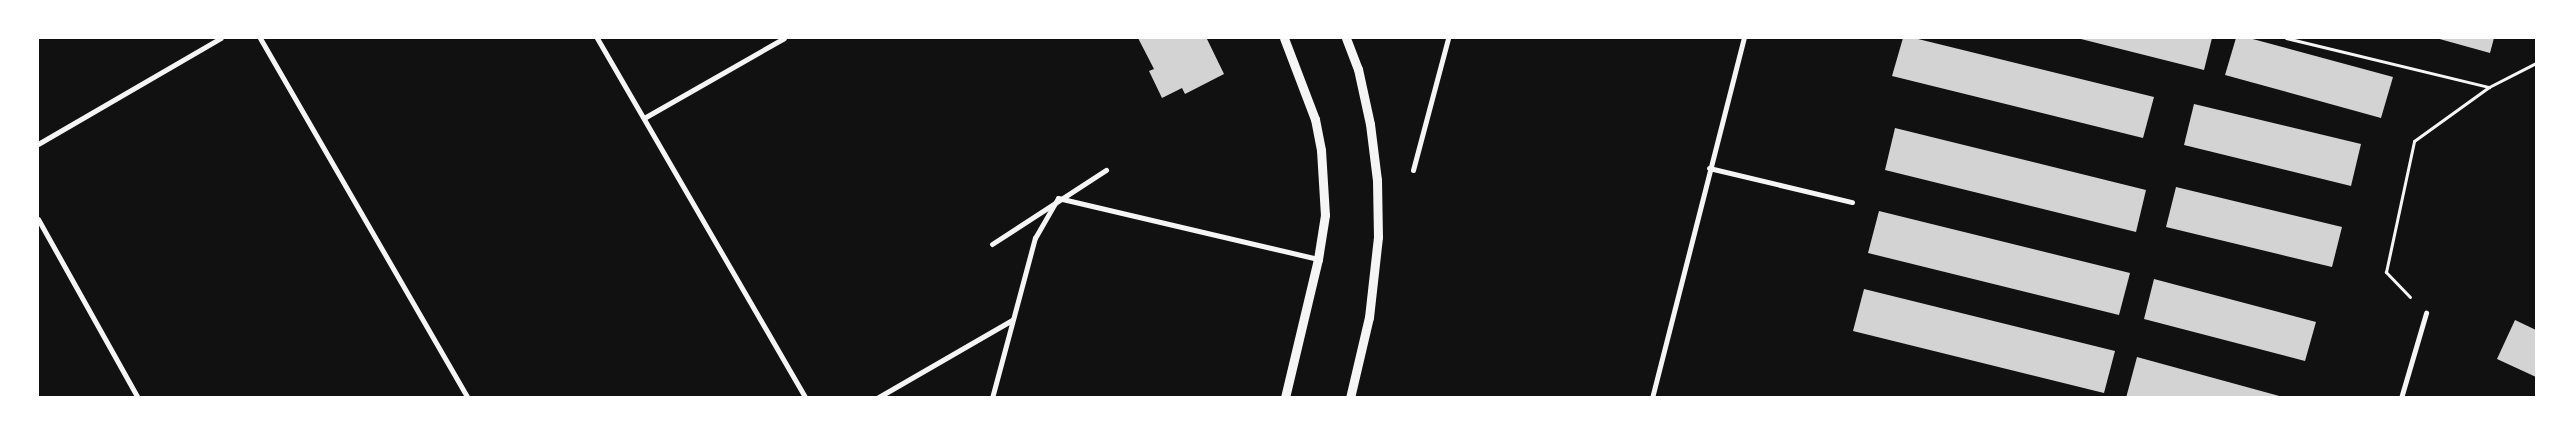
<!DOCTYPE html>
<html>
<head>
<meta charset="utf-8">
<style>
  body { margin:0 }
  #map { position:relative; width:2574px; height:435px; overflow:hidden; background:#111; font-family:"DejaVu Sans",sans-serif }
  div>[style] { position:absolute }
  .building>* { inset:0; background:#d3d3d3 }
  .path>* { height:3px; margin:-1.5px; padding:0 1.5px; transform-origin:1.5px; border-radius:1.5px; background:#f5f5f5 }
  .minor>* { height:5px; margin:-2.5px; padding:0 2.5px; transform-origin:2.5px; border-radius:2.5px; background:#f5f5f5 }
  .tertiary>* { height:9px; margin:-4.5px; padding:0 4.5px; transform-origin:4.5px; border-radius:4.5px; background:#f5f5f5 }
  span { translate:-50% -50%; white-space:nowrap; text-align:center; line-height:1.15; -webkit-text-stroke:4.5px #fff; paint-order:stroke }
  .frame { position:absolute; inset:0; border:39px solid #fff; pointer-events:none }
</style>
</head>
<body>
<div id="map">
  <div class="building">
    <div style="clip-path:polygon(1138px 38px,1210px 38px,1207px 39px,1224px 74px,1185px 94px,1182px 88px,1162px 98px,1149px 71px,1154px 69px)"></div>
    <div style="clip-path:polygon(1903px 38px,1914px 38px,2154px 97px,2143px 138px,1892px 76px)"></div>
    <div style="clip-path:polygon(2077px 38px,2212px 38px,2204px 70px)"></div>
    <div style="clip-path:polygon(2236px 38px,2249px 38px,2393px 77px,2381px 118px,2225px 75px)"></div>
    <div style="clip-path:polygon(2436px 38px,2494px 38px,2490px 53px)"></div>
    <div style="clip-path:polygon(2194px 104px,2361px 144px,2351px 186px,2184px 145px)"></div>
    <div style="clip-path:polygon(1895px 128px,2146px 190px,2136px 232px,1885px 170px)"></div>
    <div style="clip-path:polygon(2176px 187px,2342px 227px,2332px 267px,2166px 227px)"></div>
    <div style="clip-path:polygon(1879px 211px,2130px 273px,2119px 315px,1868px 253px)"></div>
    <div style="clip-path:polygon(2154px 279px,2316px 322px,2305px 361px,2144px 319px)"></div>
    <div style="clip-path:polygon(1864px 289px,2115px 351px,2104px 393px,1853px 331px)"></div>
    <div style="clip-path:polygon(2515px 320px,2536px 330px,2536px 377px,2497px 359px)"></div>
    <div style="clip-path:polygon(2137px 357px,2283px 397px,2283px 398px,2126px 398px)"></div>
  </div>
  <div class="path">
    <div style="left:2286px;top:38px;width:209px;rotate:13.6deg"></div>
    <div style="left:2410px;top:297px;width:35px;rotate:-134deg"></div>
    <div style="left:2386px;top:272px;width:134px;rotate:-77.9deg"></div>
    <div style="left:2414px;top:141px;width:92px;rotate:-35.8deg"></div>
    <div style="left:2489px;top:87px;width:53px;rotate:-27.1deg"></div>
  </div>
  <div class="minor">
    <div style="left:260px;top:38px;width:416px;rotate:60deg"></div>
    <div style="left:597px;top:38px;width:416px;rotate:59.9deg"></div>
    <div style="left:644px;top:118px;width:161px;rotate:-29.7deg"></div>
    <div style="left:38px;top:144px;width:211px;rotate:-30.1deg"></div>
    <div style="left:1709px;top:168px;width:147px;rotate:13.4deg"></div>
    <div style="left:1413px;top:170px;width:137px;rotate:-75.1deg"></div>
    <div style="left:38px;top:219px;width:205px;rotate:60.8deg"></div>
    <div style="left:992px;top:244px;width:136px;rotate:-33deg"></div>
    <div style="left:877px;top:398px;width:156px;rotate:-30deg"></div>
    <div style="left:992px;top:398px;width:166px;rotate:-75deg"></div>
    <div style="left:1035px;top:238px;width:46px;rotate:-60.1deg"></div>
    <div style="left:1058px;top:198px;width:267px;rotate:13.2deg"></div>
    <div style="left:1652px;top:398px;width:372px;rotate:-75.7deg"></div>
    <div style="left:2401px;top:398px;width:89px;rotate:-73.6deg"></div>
  </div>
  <div class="tertiary">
    <div style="left:1284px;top:38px;width:87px;rotate:69.1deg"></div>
    <div style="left:1315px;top:119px;width:32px;rotate:79deg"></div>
    <div style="left:1321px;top:150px;width:65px;rotate:86.5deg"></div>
    <div style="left:1325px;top:215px;width:45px;rotate:99deg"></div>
    <div style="left:1318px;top:259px;width:143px;rotate:103.4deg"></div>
    <div style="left:1346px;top:38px;width:33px;rotate:69deg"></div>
    <div style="left:1358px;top:69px;width:56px;rotate:77.7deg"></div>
    <div style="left:1370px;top:124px;width:56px;rotate:82.9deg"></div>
    <div style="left:1377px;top:180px;width:57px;rotate:89deg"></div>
    <div style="left:1378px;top:237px;width:81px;rotate:96.4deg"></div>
    <div style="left:1369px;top:317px;width:83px;rotate:103.2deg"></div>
  </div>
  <div class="frame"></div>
</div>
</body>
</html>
